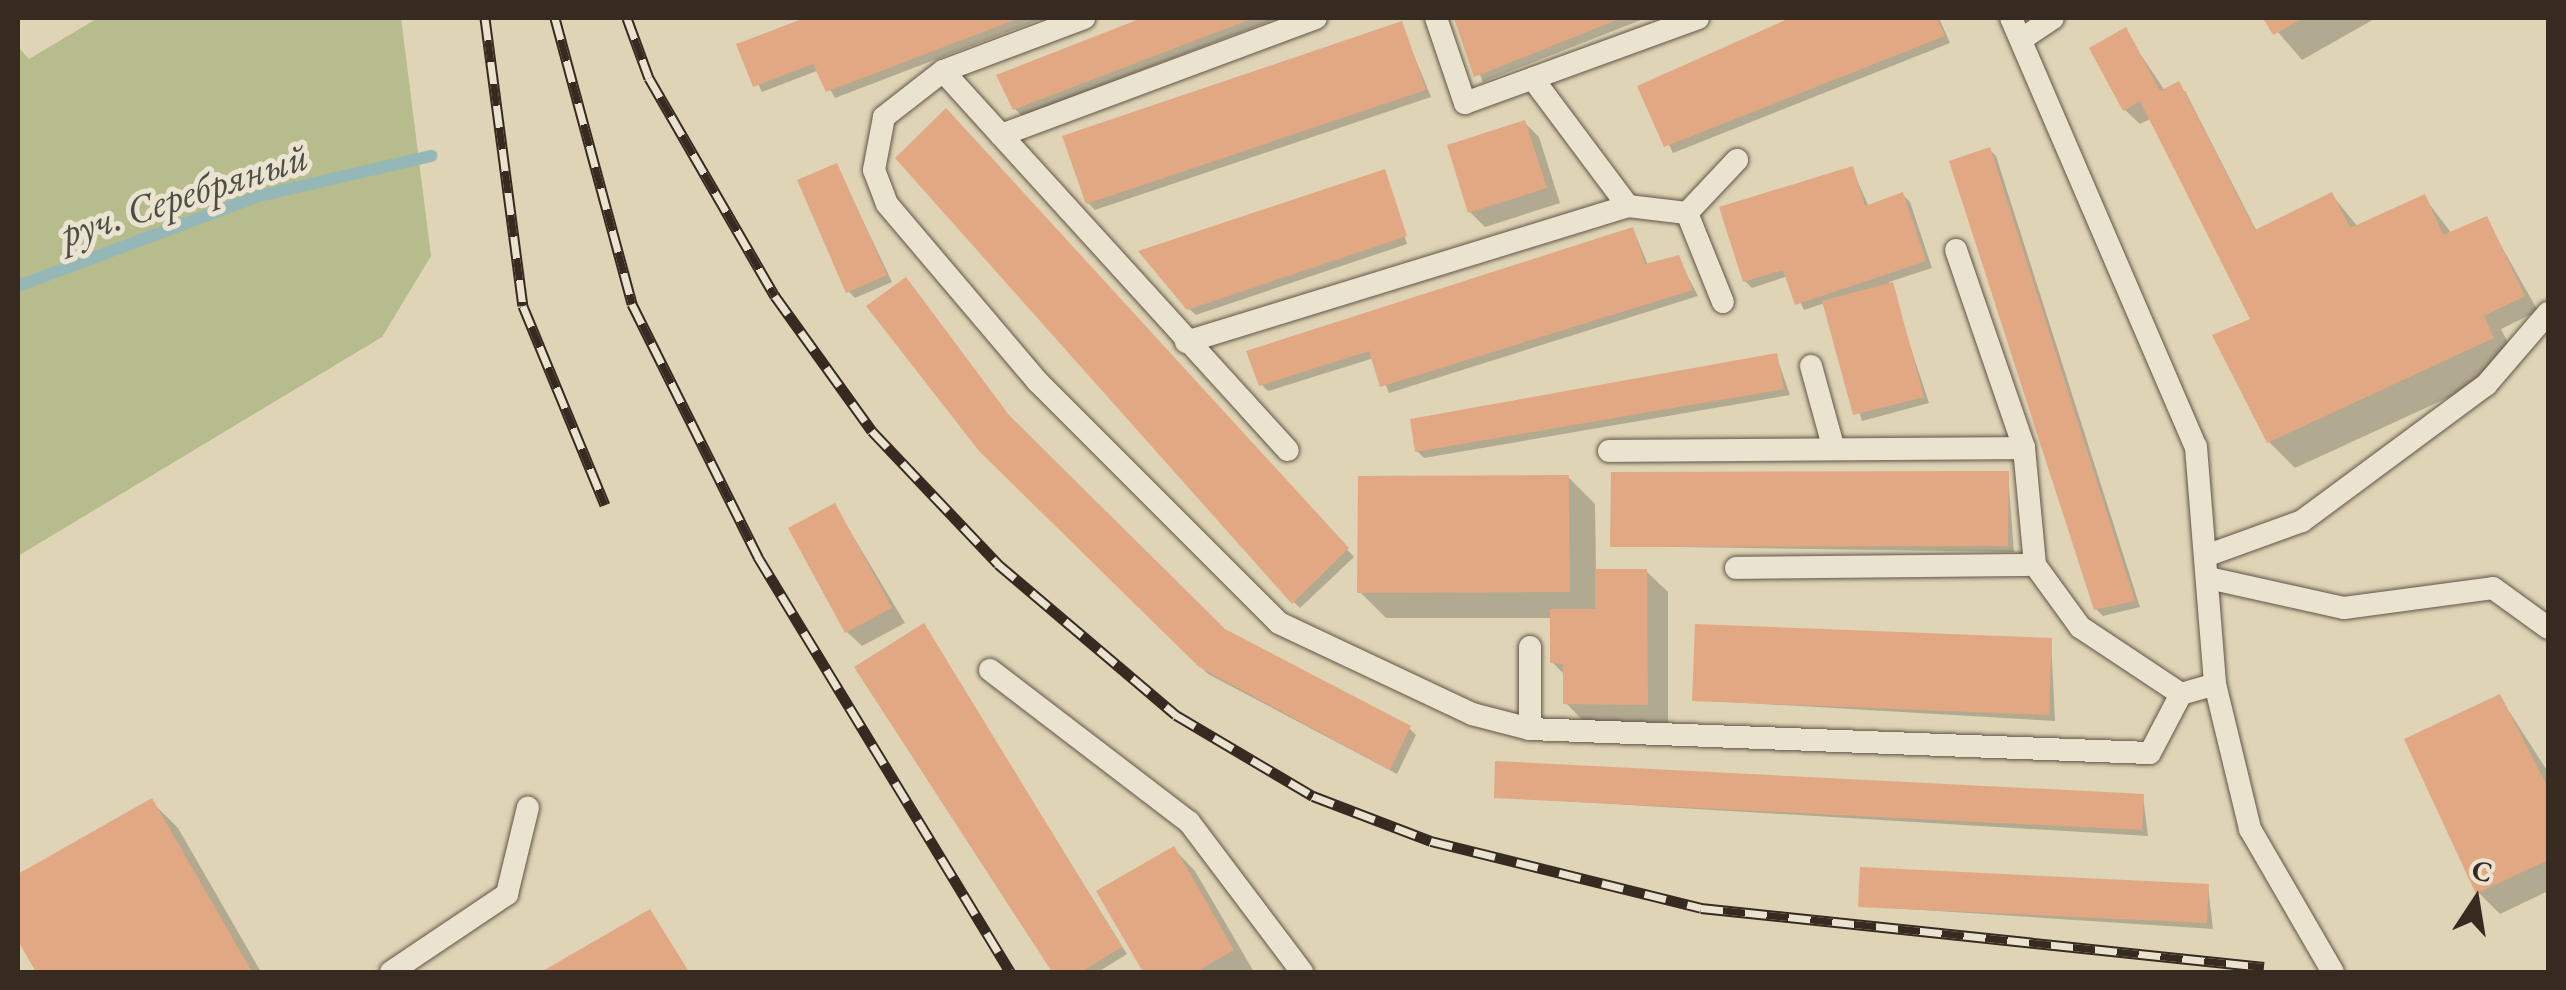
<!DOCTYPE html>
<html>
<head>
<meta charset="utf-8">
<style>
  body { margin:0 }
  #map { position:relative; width:2566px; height:990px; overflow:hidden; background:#dfd4b6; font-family:"EB Garamond",serif }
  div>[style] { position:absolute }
  .green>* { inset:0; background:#b6bc8b }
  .shadow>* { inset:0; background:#0003 }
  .stream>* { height:12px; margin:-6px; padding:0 6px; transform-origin:6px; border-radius:6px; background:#96b7b7 }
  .building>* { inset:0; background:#e1a883 }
  .roads { filter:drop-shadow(0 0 2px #615546) drop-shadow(0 0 2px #615546) }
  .service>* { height:22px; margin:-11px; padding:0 11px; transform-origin:11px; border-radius:11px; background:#eae3d0 }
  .rail>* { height:11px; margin-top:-5.5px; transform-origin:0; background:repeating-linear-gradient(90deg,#eae3d0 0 22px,#372b21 0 44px); box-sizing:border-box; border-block:2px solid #372b21 }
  span { translate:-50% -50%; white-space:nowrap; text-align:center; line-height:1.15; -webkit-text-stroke:10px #eae3d0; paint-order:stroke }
  .water-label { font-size:40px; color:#4f4e46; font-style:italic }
  .frame { position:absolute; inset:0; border:20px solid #372b21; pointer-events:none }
  .north { position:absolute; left:2426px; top:850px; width:100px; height:100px; -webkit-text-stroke:8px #eae3d0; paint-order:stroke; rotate:12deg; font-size:28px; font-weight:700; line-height:40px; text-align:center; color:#372b21 }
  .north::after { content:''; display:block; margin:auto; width:35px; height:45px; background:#372b21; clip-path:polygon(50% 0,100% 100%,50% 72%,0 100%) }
</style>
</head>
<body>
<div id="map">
  <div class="green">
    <div style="clip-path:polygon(98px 18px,401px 18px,431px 256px,382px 337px,18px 556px,18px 47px,29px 59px)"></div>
  </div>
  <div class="shadow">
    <div style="clip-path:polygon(811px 18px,1044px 18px,835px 98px,819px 70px,762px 92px,739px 46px)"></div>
    <div style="clip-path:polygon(1149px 18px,1278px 18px,1022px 116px,1015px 109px,1000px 76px)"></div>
    <div style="clip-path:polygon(1456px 18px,1646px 18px,1483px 82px)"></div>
    <div style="clip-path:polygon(1796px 18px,1850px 18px,1854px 26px,1939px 18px,1950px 43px,1673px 153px,1640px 87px)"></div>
    <div style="clip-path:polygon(2266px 18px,2376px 18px,2302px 60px)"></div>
    <div style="clip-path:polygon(1401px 24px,1431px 97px,1095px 210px,1088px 203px)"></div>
    <div style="clip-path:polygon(2125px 31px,2165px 91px,2185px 91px,2257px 232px,2332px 195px,2358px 227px,2424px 197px,2452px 234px,2486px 219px,2538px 311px,2501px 329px,2519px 365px,2295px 468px,2269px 442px,2253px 319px,2152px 118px,2140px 124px,2125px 110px)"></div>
    <div style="clip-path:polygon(946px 112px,1354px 557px,1300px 608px,1294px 602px)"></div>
    <div style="clip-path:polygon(1525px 123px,1539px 137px,1560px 203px,1485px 227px,1470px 212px)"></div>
    <div style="clip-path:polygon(1989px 149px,1996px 156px,2140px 607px,2103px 616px,2096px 609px)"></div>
    <div style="clip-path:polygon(837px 166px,892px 282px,855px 298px,848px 291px)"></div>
    <div style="clip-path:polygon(1852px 169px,1869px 207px,1903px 195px,1910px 202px,1932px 268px,1889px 282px,1929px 403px,1862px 421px,1825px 303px,1804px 310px,1788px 276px,1752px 288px,1745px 281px)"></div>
    <div style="clip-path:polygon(1384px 172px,1407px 244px,1196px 315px,1188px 308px)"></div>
    <div style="clip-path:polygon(1633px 229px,1648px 265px,1678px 258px,1698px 296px,1389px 393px,1374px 358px,1268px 391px,1261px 384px)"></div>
    <div style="clip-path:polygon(1776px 355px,1790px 395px,1424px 458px,1417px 451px)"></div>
    <div style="clip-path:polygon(1015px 424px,1223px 631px,1409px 728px,1416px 735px,1397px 774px,1208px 674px,981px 449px)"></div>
    <div style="clip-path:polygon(2008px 474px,2014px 552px,1613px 546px)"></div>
    <div style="clip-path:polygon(1568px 477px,1595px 504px,1596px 571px,1646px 571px,1668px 592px,1668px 725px,1587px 725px,1566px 703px,1566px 676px,1552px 662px,1553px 618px,1386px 618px,1360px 592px)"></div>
    <div style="clip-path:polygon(835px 506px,905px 623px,862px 646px,847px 632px)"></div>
    <div style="clip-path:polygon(923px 626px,1127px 954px,1098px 972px,1055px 972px,858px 668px)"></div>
    <div style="clip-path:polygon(2051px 640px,2055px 721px,1695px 700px)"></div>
    <div style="clip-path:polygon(2500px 697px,2548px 772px,2548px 891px,2500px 914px,2479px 893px,2408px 740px)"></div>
    <div style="clip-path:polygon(2143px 796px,2148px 836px,1496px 797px)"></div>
    <div style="clip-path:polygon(151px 801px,178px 828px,261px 972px,38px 972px,18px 936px,18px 877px)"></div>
    <div style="clip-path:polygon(1174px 849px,1195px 871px,1254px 972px,1146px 972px,1100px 892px)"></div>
    <div style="clip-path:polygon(2208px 887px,2213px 929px,1861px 906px)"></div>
    <div style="clip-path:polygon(649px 912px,689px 972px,546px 972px)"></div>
  </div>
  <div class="stream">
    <div style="left:18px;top:286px;width:257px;rotate:-20.5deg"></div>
    <div style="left:259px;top:196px;width:177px;rotate:-13.1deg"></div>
  </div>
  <div class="building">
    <div style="clip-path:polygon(805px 18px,1020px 18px,826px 92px,813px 64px,753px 87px,736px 44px)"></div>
    <div style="clip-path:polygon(1142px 18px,1254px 18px,1013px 110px,996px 75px)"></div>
    <div style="clip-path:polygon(1454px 18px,1622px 18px,1474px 77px)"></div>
    <div style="clip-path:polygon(1790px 18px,1937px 18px,1945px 36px,1664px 147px,1637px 86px)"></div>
    <div style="clip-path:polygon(2263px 18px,2304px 18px,2273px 35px)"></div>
    <div style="clip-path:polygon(1402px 21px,1426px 90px,1086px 204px,1062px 136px)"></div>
    <div style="clip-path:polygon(2126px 27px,2160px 91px,2179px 81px,2255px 230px,2332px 192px,2350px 228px,2425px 194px,2443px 235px,2487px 216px,2525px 296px,2484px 316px,2494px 338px,2267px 443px,2212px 335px,2250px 319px,2140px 101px,2123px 111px,2089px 48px)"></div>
    <div style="clip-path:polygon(946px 108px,1349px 548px,1292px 604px,895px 158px)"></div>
    <div style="clip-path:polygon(1525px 120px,1547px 188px,1468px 213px,1447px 145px)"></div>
    <div style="clip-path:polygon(1990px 147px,2135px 601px,2094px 610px,1949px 161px)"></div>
    <div style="clip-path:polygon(837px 163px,887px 275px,846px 293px,797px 180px)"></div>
    <div style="clip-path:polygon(1853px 166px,1865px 206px,1903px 192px,1926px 261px,1795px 305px,1783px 270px,1743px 282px,1719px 207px)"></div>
    <div style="clip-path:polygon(1385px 169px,1407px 236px,1187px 310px,1138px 251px)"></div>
    <div style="clip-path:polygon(1633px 227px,1645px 264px,1679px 255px,1693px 290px,1380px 387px,1369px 351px,1259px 386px,1246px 351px)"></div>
    <div style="clip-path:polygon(906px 277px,1009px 415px,1225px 629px,1411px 726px,1390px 770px,1199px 667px,979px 451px,866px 306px)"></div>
    <div style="clip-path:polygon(1893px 282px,1924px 397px,1853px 415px,1822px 301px)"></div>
    <div style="clip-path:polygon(1777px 353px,1784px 389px,1415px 452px,1410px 419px)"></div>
    <div style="clip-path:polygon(2009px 471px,2008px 546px,1610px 547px,1611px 472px)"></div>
    <div style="clip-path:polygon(1569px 475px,1570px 592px,1357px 593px,1358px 476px)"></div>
    <div style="clip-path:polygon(835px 503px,892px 608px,845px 633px,788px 528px)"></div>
    <div style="clip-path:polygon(1595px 569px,1647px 569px,1648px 705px,1563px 704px,1563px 664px,1550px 663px,1550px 609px,1595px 609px)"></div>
    <div style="clip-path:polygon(924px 623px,1122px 947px,1081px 972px,1052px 972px,854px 667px)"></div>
    <div style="clip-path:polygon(1695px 624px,2052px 638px,2049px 715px,1692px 701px)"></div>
    <div style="clip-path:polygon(2500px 694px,2548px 788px,2548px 860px,2476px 894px,2404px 739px)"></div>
    <div style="clip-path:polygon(1495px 761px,2144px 794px,2142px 830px,1494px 798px)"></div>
    <div style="clip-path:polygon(152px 798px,252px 972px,36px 972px,18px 941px,18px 874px)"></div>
    <div style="clip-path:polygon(1174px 846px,1234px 950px,1196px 972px,1143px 972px,1096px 891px)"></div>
    <div style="clip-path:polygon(1860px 867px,2209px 884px,2207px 923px,1858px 907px)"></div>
    <div style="clip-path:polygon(650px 909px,689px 972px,541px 972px)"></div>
  </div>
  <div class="roads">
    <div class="service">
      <div style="left:1316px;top:18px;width:336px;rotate:159.6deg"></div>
      <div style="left:1001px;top:135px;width:86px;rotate:-132.2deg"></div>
      <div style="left:943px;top:71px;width:75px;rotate:142.1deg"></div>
      <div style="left:884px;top:117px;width:54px;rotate:100.7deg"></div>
      <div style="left:874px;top:170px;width:36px;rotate:69deg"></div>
      <div style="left:887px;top:204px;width:232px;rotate:49.7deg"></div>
      <div style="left:1037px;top:381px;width:342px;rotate:45deg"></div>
      <div style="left:1279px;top:623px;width:213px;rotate:25.2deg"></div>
      <div style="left:1472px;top:714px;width:60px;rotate:14.5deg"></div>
      <div style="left:1436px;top:18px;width:90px;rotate:71.2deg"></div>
      <div style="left:1465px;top:103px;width:248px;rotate:-20deg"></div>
      <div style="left:2011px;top:18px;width:467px;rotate:66.7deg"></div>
      <div style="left:2196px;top:447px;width:238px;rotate:85.4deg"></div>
      <div style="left:2215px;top:684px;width:149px;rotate:76.4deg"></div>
      <div style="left:2250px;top:829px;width:165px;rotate:59.9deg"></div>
      <div style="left:2022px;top:39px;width:37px;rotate:-34deg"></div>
      <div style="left:943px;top:71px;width:151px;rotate:-20.6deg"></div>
      <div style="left:1001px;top:135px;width:426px;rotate:47.7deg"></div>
      <div style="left:1628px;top:206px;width:59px;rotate:6.8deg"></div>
      <div style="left:1687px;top:213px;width:73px;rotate:-46.7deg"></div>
      <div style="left:1687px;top:213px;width:96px;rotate:68deg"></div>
      <div style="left:1956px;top:250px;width:209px;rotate:71deg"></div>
      <div style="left:1186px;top:342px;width:462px;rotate:-17.1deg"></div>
      <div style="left:1628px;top:206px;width:159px;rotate:-126.8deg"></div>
      <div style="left:1811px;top:366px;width:83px;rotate:74.6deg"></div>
      <div style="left:1609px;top:451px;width:415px;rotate:-0.4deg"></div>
      <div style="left:2024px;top:448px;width:118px;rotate:84.6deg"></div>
      <div style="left:2211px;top:554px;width:97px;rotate:-19.9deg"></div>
      <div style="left:2302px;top:521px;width:229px;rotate:-36.5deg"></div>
      <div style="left:2486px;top:385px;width:95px;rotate:-49.3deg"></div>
      <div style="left:1736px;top:568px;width:299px;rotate:-0.6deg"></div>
      <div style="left:2035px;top:565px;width:77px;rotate:54deg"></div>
      <div style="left:2080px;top:627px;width:121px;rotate:33.6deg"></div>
      <div style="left:2213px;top:579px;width:134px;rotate:12.5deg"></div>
      <div style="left:2344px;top:608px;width:150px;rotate:-7.6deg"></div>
      <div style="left:2493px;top:588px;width:68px;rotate:36deg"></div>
      <div style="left:1530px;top:647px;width:82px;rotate:90deg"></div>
      <div style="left:1530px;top:729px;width:620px;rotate:2.22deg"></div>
      <div style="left:2150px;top:753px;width:67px;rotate:-62.3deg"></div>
      <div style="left:2181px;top:694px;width:35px;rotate:-16deg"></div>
      <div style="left:990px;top:670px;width:250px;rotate:37.4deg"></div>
      <div style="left:1189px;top:822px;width:188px;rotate:53deg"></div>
      <div style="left:391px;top:972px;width:140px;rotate:-33.9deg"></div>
      <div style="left:507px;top:894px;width:89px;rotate:-76.4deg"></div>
    </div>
  </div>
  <div class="rail">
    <div style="left:485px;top:18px;width:290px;rotate:82.5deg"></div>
    <div style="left:523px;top:306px;width:215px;rotate:67.6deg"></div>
    <div style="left:555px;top:18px;width:296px;rotate:74.9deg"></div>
    <div style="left:632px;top:304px;width:283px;rotate:63.5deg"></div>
    <div style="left:758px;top:557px;width:486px;rotate:58.7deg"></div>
    <div style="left:627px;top:18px;width:64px;rotate:69.9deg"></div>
    <div style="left:649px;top:78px;width:252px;rotate:60deg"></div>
    <div style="left:775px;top:296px;width:166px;rotate:54.3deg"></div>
    <div style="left:872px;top:431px;width:183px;rotate:46.5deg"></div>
    <div style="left:998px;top:564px;width:233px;rotate:40.3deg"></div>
    <div style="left:1176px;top:715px;width:159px;rotate:30.6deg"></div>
    <div style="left:1313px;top:796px;width:126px;rotate:20.9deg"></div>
    <div style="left:1431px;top:841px;width:278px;rotate:13.9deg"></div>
    <div style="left:1701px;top:908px;width:566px;rotate:5.98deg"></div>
  </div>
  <div class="water-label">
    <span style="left:184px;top:194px;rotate:-18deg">руч. Серебряный</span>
  </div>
  <div class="frame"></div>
  <div class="north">С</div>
</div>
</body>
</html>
